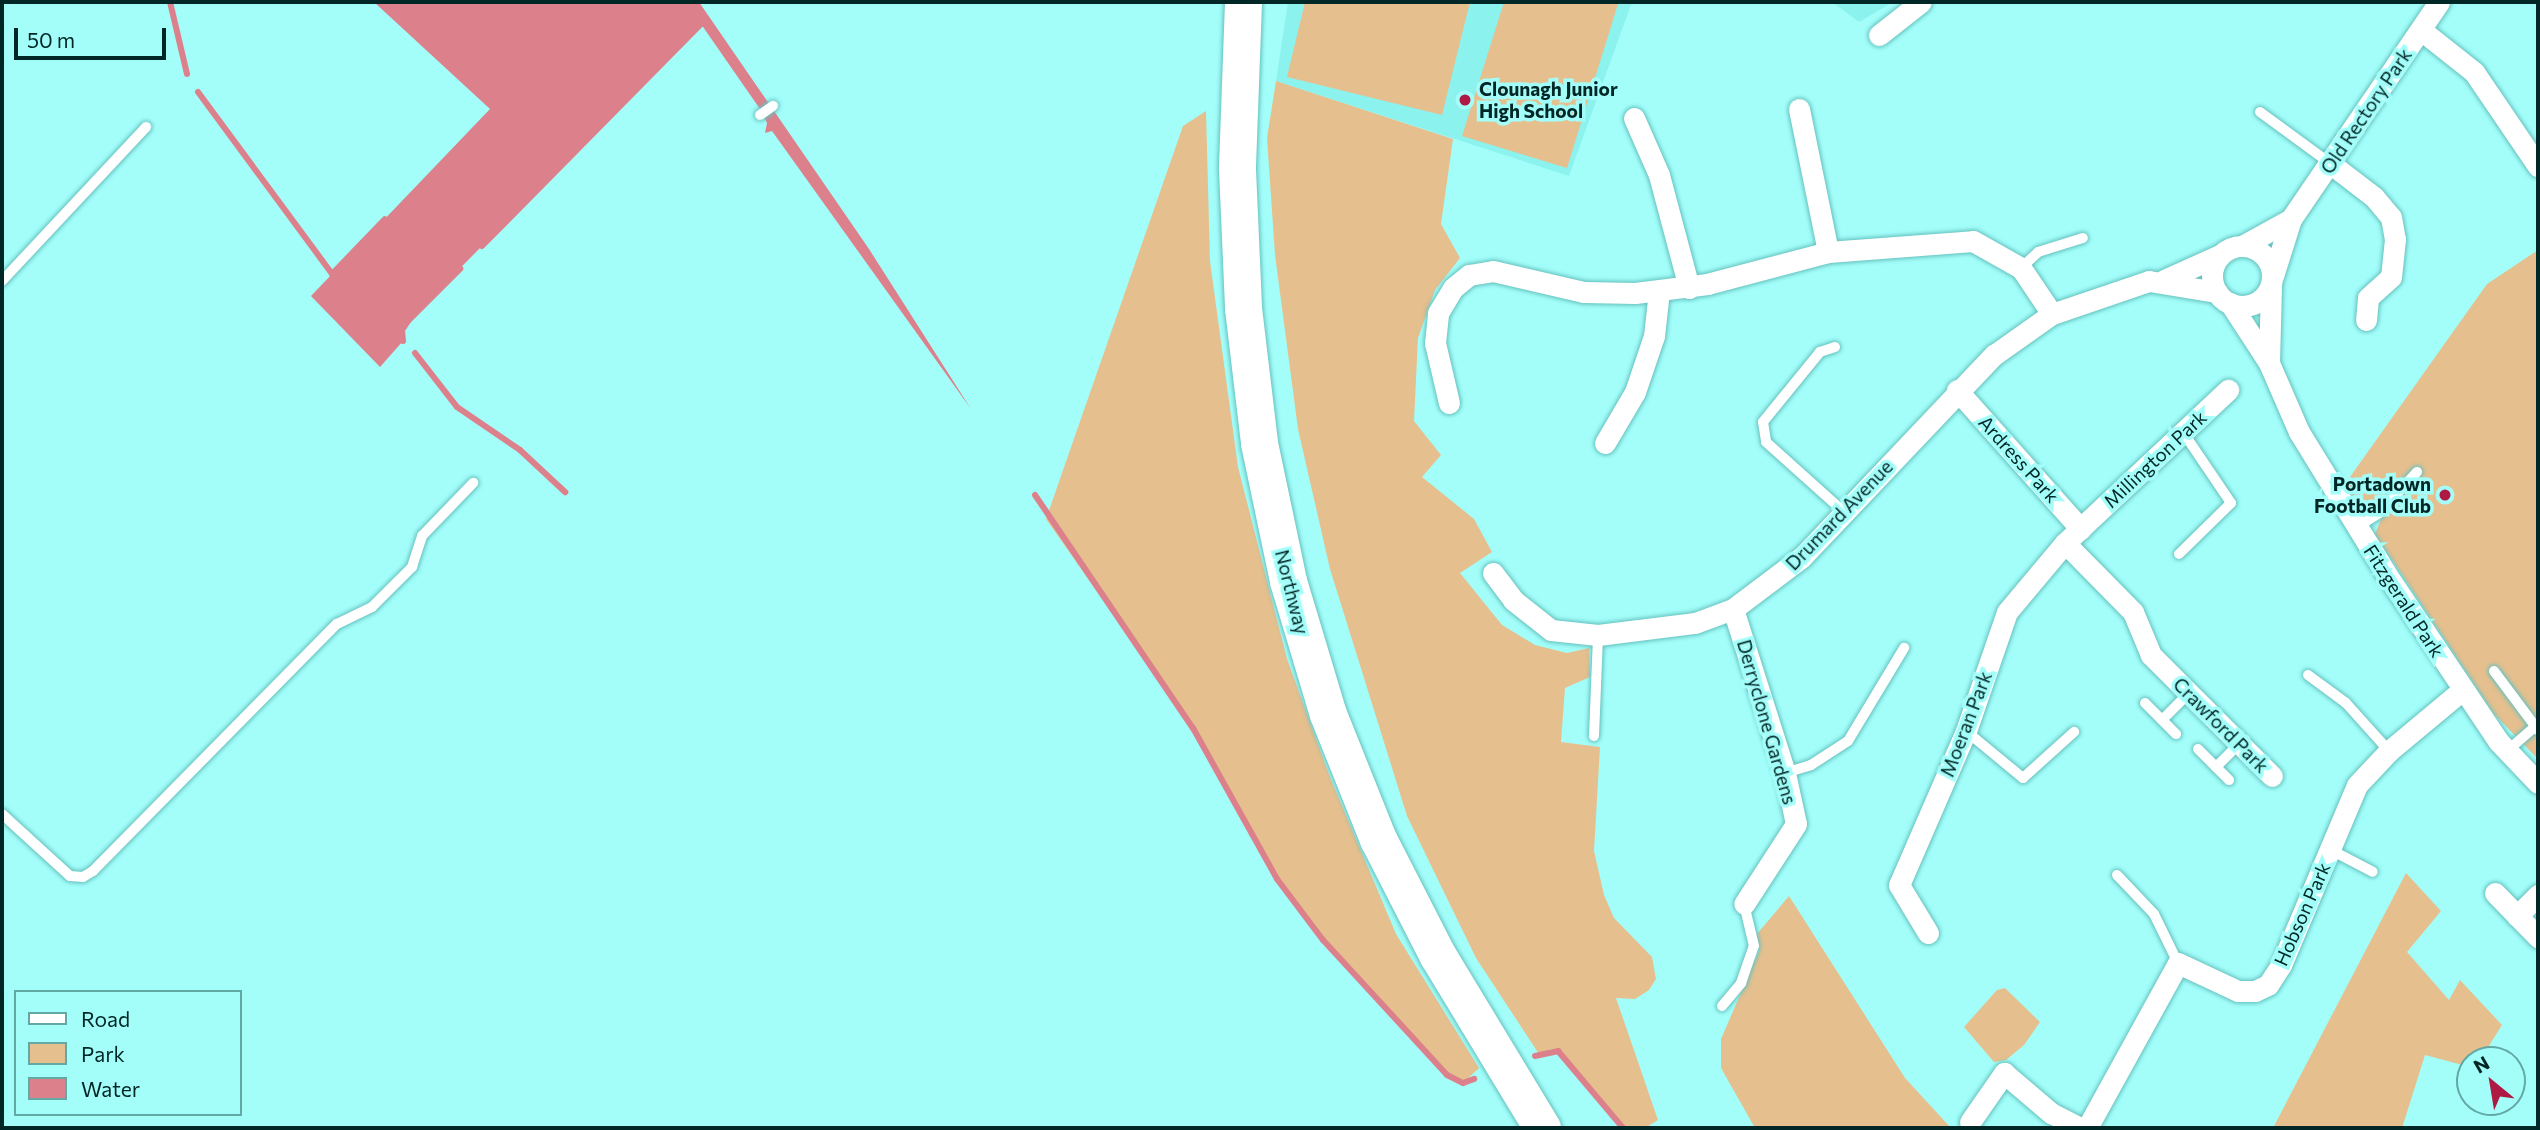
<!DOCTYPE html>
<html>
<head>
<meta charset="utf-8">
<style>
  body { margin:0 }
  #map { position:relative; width:2540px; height:1130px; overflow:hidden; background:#a3fefa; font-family:Commissioner,sans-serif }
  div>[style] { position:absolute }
  .built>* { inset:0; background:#8bf2ee }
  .green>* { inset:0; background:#e6bf8e }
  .water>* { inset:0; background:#dc808b }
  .stream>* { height:6px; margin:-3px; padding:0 3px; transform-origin:3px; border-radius:3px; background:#dc808b }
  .roads { filter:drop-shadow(0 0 2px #66c1be) drop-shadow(0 0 2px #66c1be) }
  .service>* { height:10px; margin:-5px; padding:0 5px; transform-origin:5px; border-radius:5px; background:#fff }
  .minor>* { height:21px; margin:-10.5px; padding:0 10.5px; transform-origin:10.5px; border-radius:10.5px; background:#fff }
  .minor>.ring { margin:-10.5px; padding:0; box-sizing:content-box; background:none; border:21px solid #fff; border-radius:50% }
  .trunk>* { height:37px; margin:-18.5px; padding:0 18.5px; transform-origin:18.5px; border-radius:18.5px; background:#fff }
  .dots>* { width:19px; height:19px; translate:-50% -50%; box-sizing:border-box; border:4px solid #a3fefa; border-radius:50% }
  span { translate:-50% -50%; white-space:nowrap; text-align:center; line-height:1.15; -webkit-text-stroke:7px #a3fefa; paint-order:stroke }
  .poi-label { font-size:19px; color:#002625; font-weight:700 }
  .left { translate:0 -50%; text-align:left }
  .right { translate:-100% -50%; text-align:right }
  .street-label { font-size:19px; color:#002625 }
  .frame { position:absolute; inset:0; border:4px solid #002625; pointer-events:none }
  .legend { position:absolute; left:14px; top:990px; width:228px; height:126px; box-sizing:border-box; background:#a3fefa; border:2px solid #62a8a5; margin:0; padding:9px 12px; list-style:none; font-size:21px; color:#002625 }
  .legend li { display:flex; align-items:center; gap:14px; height:35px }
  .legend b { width:35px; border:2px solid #62a8a5 }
  .north { position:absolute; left:2456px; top:1046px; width:70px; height:70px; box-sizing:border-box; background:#a3fefa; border:2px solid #62a8a5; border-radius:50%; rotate:330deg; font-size:19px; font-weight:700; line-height:28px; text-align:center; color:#002625 }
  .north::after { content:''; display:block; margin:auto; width:24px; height:32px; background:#ae1a43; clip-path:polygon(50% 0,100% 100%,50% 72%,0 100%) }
  .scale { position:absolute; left:14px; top:28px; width:152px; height:32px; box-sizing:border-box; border:4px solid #002625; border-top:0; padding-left:9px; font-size:21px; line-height:24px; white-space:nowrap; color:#002625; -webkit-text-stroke:5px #a3fefa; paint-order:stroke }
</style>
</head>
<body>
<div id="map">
  <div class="built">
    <div style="clip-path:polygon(1288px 2px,1632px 2px,1569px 176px,1276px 81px)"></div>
    <div style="clip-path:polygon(1832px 2px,1893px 2px,1859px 22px)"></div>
  </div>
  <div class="green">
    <div style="clip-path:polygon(1305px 2px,1470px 2px,1442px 115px,1287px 77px)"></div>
    <div style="clip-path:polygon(1504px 2px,1618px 4px,1567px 168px,1462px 136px)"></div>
    <div style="clip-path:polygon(1276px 81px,1453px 139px,1441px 224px,1460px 258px,1435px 290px,1418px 338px,1414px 421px,1441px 455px,1422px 477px,1474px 519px,1492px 552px,1460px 573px,1502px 625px,1535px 645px,1567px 653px,1589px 648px,1590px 677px,1565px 688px,1561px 742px,1600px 747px,1594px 851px,1604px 895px,1614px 918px,1652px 957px,1656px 979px,1649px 990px,1635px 999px,1616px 998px,1658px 1120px,1645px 1128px,1623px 1128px,1569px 1061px,1552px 1049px,1539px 1054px,1476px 958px,1407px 816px,1330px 569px,1298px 429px,1275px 255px,1267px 138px)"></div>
    <div style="clip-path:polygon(1206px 111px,1210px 261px,1238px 467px,1287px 659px,1330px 777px,1396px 934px,1479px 1068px,1463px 1083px,1447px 1075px,1323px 940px,1277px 879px,1193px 728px,1046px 519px,1183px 126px)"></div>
    <div style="clip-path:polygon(2538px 250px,2538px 759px,2494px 714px,2375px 534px,2381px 519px,2375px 507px,2361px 510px,2345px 484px,2487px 284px)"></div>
    <div style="clip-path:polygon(2406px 873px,2441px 911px,2407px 952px,2449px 1000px,2460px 980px,2502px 1025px,2480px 1060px,2470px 1060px,2470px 1067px,2425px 1055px,2402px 1128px,2273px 1128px)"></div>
    <div style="clip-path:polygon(1789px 896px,1905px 1078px,1951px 1128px,1755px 1128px,1721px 1068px,1721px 1039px,1759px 951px,1756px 935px)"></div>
    <div style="clip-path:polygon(2005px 988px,2040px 1022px,2024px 1045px,2006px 1060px,1994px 1062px,1964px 1027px,1997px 990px)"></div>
  </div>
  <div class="water">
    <div style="clip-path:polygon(374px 2px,699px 2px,869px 249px,971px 409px,772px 131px,765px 133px,767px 123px,760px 109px,701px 24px,408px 321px,402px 330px,403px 341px,380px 367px,311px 296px,490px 109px)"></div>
  </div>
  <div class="stream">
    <div style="left:170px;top:2px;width:74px;rotate:76.7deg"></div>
    <div style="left:198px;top:92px;width:226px;rotate:53.6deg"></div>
    <div style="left:332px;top:274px;width:76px;rotate:-46.1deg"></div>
    <div style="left:482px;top:246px;width:317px;rotate:-45.4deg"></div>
    <div style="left:403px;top:341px;width:11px;rotate:-95deg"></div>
    <div style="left:402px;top:330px;width:11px;rotate:-56deg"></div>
    <div style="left:408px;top:321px;width:74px;rotate:-45deg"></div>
    <div style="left:415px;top:353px;width:68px;rotate:52.1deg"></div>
    <div style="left:457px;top:407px;width:76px;rotate:34.3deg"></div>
    <div style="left:520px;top:450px;width:62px;rotate:43deg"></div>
    <div style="left:1035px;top:495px;width:282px;rotate:55.9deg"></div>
    <div style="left:1193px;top:728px;width:173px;rotate:60.9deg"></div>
    <div style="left:1277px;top:879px;width:76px;rotate:53deg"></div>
    <div style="left:1323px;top:940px;width:183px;rotate:47.4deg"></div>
    <div style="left:1447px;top:1075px;width:18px;rotate:27deg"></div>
    <div style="left:1463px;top:1083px;width:12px;rotate:-20deg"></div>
    <div style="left:1535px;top:1056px;width:24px;rotate:-12deg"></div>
    <div style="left:1558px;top:1051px;width:101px;rotate:49.8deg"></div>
  </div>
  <div class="roads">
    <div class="service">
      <div style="left:2260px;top:112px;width:88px;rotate:36.2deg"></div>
      <div style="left:760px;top:115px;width:16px;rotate:-35deg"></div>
      <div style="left:2021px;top:268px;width:23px;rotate:-43deg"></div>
      <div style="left:2038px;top:252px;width:47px;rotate:-17.3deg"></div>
      <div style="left:2px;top:281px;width:211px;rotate:-46.9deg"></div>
      <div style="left:1835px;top:347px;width:16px;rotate:162deg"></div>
      <div style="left:1820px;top:352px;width:90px;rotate:129.2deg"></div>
      <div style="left:1763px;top:422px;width:20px;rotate:81deg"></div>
      <div style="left:1766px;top:442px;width:105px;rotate:41.9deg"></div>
      <div style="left:2357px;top:527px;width:26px;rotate:-32deg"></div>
      <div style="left:2379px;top:513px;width:56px;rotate:-47.2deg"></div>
      <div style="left:2179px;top:554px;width:73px;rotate:-44.4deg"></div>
      <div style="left:2231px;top:503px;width:86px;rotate:-124.1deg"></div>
      <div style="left:2494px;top:671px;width:74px;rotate:53.3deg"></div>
      <div style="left:2308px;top:675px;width:47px;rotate:36.4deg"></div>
      <div style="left:2346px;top:703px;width:64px;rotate:48.1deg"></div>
      <div style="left:2145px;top:703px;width:44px;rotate:45deg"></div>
      <div style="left:2162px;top:720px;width:38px;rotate:-45deg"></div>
      <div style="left:1966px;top:731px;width:74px;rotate:39.5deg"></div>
      <div style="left:2023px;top:778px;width:69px;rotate:-42deg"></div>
      <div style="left:1594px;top:736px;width:101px;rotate:-87.7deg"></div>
      <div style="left:2198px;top:749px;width:44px;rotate:45deg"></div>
      <div style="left:2507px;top:751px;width:37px;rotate:-41deg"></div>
      <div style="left:2216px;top:767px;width:34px;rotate:-45deg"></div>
      <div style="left:1785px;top:773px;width:27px;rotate:-17deg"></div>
      <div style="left:1811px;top:765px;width:44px;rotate:-33deg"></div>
      <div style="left:1848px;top:741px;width:109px;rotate:-58.9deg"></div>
      <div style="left:2px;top:814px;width:92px;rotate:42.4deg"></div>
      <div style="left:70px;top:876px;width:13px;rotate:4deg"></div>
      <div style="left:83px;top:877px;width:12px;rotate:-31deg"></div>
      <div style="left:93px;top:871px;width:347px;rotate:-45.4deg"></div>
      <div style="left:337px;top:624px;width:39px;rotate:-26deg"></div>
      <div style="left:372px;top:607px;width:57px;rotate:-45deg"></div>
      <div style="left:412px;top:567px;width:33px;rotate:-72deg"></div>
      <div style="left:422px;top:536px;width:74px;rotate:-46.1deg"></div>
      <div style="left:2331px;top:850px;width:47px;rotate:27.6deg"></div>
      <div style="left:2117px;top:875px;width:54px;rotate:46.5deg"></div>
      <div style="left:2154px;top:914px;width:55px;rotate:63.9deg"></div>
      <div style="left:1722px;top:1006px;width:30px;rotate:-50deg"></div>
      <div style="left:1741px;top:983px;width:39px;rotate:-71deg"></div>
      <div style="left:1754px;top:946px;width:43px;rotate:-103.4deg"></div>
    </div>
    <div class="minor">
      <div style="left:2421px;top:30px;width:68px;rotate:38.4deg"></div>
      <div style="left:2474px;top:72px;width:114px;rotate:55.8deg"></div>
      <div style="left:1879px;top:35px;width:53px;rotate:-38.2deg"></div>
      <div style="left:1799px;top:109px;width:146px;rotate:78.5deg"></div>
      <div style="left:1634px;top:118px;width:62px;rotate:66.3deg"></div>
      <div style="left:1659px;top:175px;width:117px;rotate:75.1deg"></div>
      <div style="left:2331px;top:164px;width:54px;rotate:37.5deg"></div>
      <div style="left:2374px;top:197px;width:26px;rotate:50deg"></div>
      <div style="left:2391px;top:217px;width:22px;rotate:80deg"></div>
      <div style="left:2395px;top:239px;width:38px;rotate:96deg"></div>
      <div style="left:2391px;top:277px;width:31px;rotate:138deg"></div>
      <div style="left:2368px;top:298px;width:22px;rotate:95deg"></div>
      <div style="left:2244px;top:245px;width:54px;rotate:-29deg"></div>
      <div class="ring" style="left:2212px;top:246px;width:39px;height:39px"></div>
      <div style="left:2273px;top:276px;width:60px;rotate:-72.5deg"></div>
      <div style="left:2291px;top:219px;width:263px;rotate:-55.7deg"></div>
      <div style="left:2164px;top:280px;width:61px;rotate:-24.1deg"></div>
      <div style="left:2230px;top:303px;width:72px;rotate:57deg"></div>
      <div style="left:2269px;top:363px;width:75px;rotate:66.5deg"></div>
      <div style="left:2299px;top:432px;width:164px;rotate:58.4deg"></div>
      <div style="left:2385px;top:572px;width:203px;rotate:56.2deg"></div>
      <div style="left:2498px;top:741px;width:58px;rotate:46.4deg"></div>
      <div style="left:2269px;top:363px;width:77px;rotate:-88.5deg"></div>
      <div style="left:1957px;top:390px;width:186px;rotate:48.3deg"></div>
      <div style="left:1449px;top:403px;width:62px;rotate:-103.1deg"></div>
      <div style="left:1435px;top:343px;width:30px;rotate:-84deg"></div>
      <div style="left:1438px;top:313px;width:29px;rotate:-59deg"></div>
      <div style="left:1453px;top:288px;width:21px;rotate:-39deg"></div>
      <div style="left:1469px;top:275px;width:24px;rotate:-9deg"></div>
      <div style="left:1493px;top:271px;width:93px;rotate:13deg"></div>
      <div style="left:1584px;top:292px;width:51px;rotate:1.1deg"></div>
      <div style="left:1635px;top:293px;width:73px;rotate:-7.1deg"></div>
      <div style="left:1707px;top:284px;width:125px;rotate:-14.8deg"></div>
      <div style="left:1828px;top:252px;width:145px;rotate:-4.3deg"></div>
      <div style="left:1973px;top:241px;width:55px;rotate:29.4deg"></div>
      <div style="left:2021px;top:268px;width:55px;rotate:56deg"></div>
      <div style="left:1605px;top:443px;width:59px;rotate:-59.5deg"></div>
      <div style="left:1635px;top:392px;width:59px;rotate:-71.3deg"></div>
      <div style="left:1654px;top:336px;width:45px;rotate:-83.7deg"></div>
      <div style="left:2065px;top:543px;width:97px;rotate:45.4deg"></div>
      <div style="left:2133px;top:612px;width:47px;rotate:67.3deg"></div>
      <div style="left:2151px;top:655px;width:171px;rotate:45deg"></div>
      <div style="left:1493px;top:573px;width:34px;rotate:53deg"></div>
      <div style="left:1513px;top:600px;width:48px;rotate:38.3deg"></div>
      <div style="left:1551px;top:630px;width:47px;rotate:6.1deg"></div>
      <div style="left:1598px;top:635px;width:98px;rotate:-7.1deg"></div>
      <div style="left:1695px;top:623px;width:40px;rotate:-20.2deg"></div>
      <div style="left:1733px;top:609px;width:86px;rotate:-37deg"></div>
      <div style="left:1802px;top:557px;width:279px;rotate:-46.5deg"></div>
      <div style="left:1994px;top:355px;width:71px;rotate:-35.3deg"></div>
      <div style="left:2052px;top:314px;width:102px;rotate:-18.8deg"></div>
      <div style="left:2149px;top:281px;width:69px;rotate:9.2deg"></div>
      <div style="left:1733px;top:609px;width:172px;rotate:72.4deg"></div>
      <div style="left:1785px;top:773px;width:52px;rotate:77.8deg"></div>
      <div style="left:1796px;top:824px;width:95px;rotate:123deg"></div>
      <div style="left:2495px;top:893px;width:62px;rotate:45.7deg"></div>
      <div style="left:2517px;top:916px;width:30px;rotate:-45deg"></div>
      <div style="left:1928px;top:933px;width:56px;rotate:-121.1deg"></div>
      <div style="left:1899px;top:885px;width:168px;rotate:-66.5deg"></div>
      <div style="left:1966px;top:731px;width:126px;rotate:-71deg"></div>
      <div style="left:2007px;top:612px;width:90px;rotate:-50deg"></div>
      <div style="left:2065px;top:543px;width:224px;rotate:-43.2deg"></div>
      <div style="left:1970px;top:1122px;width:60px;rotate:-55.2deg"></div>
      <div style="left:2004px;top:1073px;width:62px;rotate:40.4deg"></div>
      <div style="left:2051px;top:1113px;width:33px;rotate:27deg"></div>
      <div style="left:2087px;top:1128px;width:188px;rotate:-61.1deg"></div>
      <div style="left:2178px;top:963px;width:66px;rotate:25deg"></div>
      <div style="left:2238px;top:991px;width:17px"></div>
      <div style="left:2255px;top:991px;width:14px;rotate:-25deg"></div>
      <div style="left:2268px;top:985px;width:24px;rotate:-57deg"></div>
      <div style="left:2281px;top:965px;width:195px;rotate:-67.1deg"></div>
      <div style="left:2357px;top:785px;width:47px;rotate:-46.7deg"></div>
      <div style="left:2389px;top:751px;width:94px;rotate:-39.8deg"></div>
    </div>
    <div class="trunk">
      <div style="left:1243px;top:2px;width:167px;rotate:92.1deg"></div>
      <div style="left:1237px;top:169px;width:139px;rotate:87.5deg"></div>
      <div style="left:1243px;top:308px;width:136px;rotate:83.2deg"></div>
      <div style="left:1259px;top:443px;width:141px;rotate:78.1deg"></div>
      <div style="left:1288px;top:581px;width:139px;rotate:73.3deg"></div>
      <div style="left:1328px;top:714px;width:135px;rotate:68.2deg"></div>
      <div style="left:1378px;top:839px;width:131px;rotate:62.9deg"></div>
      <div style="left:1438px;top:956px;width:201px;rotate:58.8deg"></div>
    </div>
  </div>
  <div class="dots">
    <div style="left:1465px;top:100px;background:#ae1a43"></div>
    <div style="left:2445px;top:495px;background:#ae1a43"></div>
  </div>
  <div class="poi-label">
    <span class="left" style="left:1479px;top:100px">Clounagh Junior<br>High School</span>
    <span class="right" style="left:2431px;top:495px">Portadown<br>Football Club</span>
  </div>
  <div class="street-label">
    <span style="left:2366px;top:111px;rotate:-56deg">Old Rectory Park</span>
    <span style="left:2019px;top:459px;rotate:48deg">Ardress Park</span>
    <span style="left:2155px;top:459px;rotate:-43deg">Millington Park</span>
    <span style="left:1839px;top:515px;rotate:-46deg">Drumard Avenue</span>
    <span style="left:1292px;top:592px;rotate:76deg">Northway</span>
    <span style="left:2404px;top:601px;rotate:57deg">Fitzgerald Park</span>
    <span style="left:1767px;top:722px;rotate:74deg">Derryclone Gardens</span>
    <span style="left:1966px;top:724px;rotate:-69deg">Moeran Park</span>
    <span style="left:2221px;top:725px;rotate:45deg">Crawford Park</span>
    <span style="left:2302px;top:914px;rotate:-66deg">Hobson Park</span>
  </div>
  <div class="frame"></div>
  <ul class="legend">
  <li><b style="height:9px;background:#fff"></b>Road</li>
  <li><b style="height:19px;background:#e6bf8e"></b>Park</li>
  <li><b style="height:19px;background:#dc808b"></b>Water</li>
  </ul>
  <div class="north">N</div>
  <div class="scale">50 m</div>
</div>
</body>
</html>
